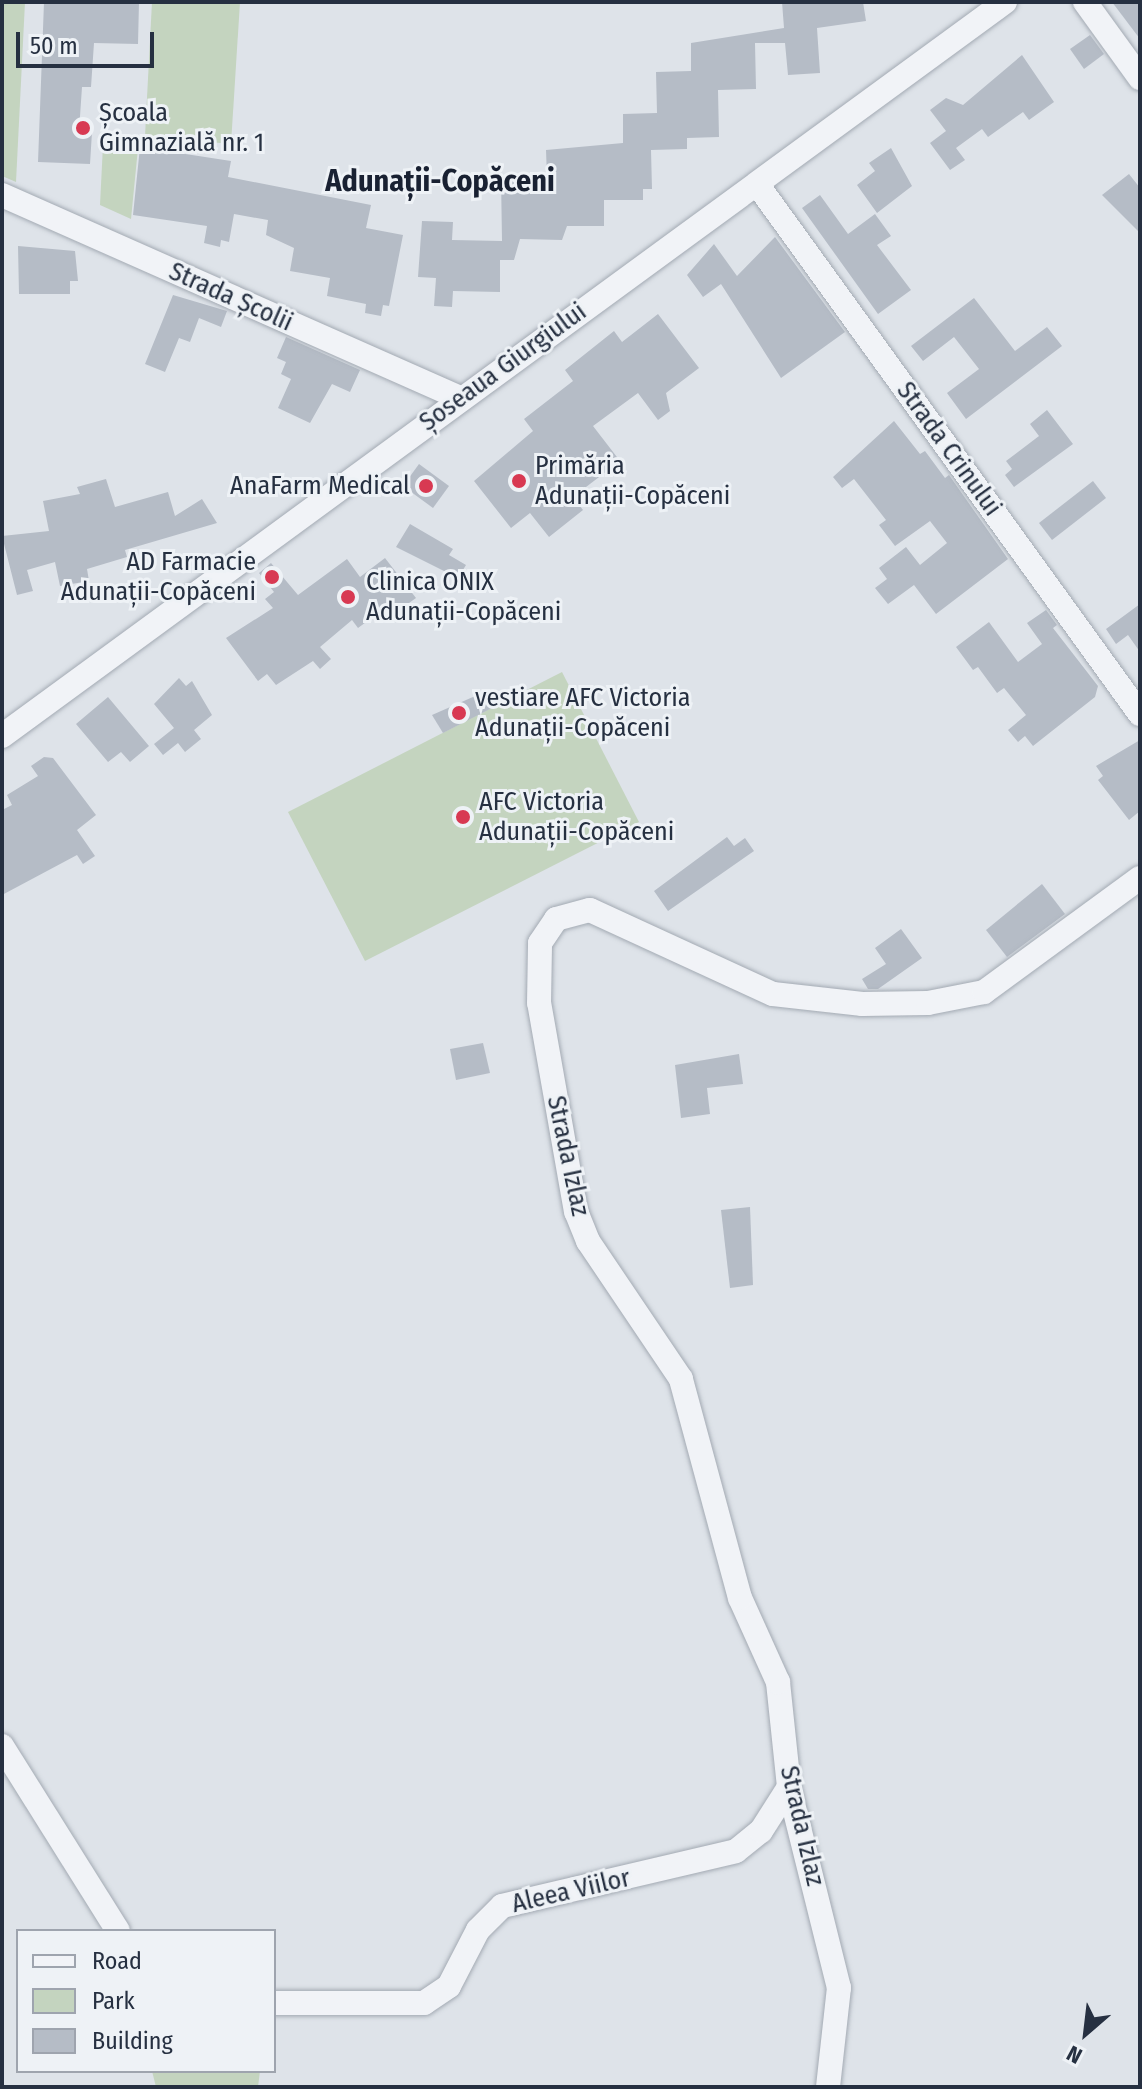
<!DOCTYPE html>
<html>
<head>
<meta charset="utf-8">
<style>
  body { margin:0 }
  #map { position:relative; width:1142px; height:2089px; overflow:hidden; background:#dee3e9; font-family:"Fira Sans Condensed",sans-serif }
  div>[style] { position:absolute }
  .green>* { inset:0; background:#c4d4bf }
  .building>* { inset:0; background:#b5bcc6 }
  .roads { filter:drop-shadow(0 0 2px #a3aab3) drop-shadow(0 0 2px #a3aab3) }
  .minor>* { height:24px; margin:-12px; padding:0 12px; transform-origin:12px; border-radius:12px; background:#f1f3f7 }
  .dots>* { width:22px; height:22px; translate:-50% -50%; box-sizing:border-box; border:4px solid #eef2f6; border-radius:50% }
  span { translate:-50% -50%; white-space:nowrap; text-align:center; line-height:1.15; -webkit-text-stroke:6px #eef2f6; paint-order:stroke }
  .poi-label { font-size:26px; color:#263041 }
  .left { translate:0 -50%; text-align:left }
  .right { translate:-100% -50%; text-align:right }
  .street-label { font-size:26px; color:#263041 }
  .quarter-label { font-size:30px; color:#192132; font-weight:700 }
  .frame { position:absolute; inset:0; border:4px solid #263041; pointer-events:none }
  .legend { position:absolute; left:16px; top:1929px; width:260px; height:144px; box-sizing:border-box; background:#eef2f6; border:2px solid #9ea4ae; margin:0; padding:10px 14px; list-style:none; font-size:24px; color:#263041 }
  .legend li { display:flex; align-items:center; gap:16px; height:40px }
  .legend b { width:40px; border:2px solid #9ea4ae }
  .north { position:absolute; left:1046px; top:1993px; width:80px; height:80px; -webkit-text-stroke:6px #eef2f6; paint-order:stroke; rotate:208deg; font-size:22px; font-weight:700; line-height:32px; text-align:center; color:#263041 }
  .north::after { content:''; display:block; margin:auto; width:28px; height:36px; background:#263041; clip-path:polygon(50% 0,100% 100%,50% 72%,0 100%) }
  .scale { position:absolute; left:16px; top:32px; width:138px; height:36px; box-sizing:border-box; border:4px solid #263041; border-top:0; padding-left:10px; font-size:24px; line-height:28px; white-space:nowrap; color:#263041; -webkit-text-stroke:6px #eef2f6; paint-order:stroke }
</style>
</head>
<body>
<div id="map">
  <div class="green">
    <div style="clip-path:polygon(2px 2px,25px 2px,16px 182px,2px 176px)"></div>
    <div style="clip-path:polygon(152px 2px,240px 2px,231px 144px,145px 136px)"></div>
    <div style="clip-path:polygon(103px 145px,138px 148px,131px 219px,100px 205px)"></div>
    <div style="clip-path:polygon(562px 672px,639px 822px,365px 961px,288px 812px)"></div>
    <div style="clip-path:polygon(152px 2071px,260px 2071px,258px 2087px,156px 2087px)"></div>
  </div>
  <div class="building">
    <div style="clip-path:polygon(44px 2px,139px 2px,138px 44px,94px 43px,91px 87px,82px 87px,79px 131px,92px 132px,90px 164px,38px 162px)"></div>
    <div style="clip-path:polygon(782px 2px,863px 2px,866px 21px,817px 28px,820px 73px,788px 75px,785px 43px,755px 43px,756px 89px,718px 90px,719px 137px,687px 138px,687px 149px,651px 150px,652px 189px,643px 189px,643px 200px,604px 200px,604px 226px,567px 226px,562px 240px,520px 239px,514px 260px,500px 260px,500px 292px,453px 291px,452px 307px,434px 306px,436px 278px,418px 277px,422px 221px,453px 222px,452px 240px,502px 241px,501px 178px,547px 178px,546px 150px,623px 143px,623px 114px,657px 113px,656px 72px,691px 71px,691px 43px,784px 28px)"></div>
    <div style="clip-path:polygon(1112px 2px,1140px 2px,1140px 39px)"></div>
    <div style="clip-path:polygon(1090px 35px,1104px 54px,1084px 69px,1070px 49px)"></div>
    <div style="clip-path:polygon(1022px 55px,1054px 102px,1029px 120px,1023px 112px,988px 137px,982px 129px,956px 148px,965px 160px,950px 170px,930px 143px,946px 131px,930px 110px,946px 98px,963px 105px)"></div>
    <div style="clip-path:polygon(140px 147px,231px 161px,228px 177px,371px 205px,366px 228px,403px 235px,389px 306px,383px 305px,381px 316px,365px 313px,366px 304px,327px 296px,330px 278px,290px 271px,294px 248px,266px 235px,268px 220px,234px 214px,229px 242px,221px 240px,220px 247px,204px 243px,207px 226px,133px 215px)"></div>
    <div style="clip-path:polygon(891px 148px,912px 186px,877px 213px,857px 185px,875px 171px,869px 163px)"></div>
    <div style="clip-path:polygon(1129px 174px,1140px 188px,1140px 233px,1102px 195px)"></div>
    <div style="clip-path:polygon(820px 195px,848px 234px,875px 214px,891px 236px,877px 245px,911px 290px,878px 314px,802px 208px)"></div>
    <div style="clip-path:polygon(775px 237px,845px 332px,781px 378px,721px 284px,703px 297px,687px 275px,714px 244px,737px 276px)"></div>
    <div style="clip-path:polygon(18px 246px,75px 251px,78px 281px,70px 281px,70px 294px,19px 294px)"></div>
    <div style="clip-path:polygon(173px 295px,227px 311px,221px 327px,199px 318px,190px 342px,179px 338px,165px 372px,145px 364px)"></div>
    <div style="clip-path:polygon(974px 298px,1015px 351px,1047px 327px,1062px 346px,966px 419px,947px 393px,979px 369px,954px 337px,923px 361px,911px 346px)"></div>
    <div style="clip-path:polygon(658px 314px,699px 368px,666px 393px,670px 411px,658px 420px,638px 393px,593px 426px,620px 461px,573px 497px,583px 510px,549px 537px,530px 513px,511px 528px,474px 481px,533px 431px,524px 419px,573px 381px,565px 370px,614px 331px,622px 342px)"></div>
    <div style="clip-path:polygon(286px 337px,360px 370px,350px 392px,332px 384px,310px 423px,278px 408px,291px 379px,281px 374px,286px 362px,277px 358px)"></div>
    <div style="clip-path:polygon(1047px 410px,1073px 444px,1014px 487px,1005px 475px,1012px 469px,1006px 461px,1039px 436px,1030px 424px)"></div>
    <div style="clip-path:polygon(894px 421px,920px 454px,925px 451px,945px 478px,949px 475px,1008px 559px,936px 614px,914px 585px,888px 604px,875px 588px,887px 579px,879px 568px,906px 547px,920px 565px,947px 543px,930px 521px,895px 546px,879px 525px,886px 520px,854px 479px,842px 488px,833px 477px)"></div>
    <div style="clip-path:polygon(419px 464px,449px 486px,433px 508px,403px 486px)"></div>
    <div style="clip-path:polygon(106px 479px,115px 507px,168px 492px,175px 516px,202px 499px,217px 523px,125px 550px,127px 557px,87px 569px,89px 581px,60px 586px,55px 562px,27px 570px,33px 591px,17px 595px,2px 536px,49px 531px,43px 501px,80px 494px,77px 487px)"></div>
    <div style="clip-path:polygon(1093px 481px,1106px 498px,1052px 540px,1039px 523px)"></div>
    <div style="clip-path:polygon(410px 524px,453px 549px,449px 555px,466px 565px,458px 578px,396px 547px)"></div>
    <div style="clip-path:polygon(385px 558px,416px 598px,395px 613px,389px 605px,358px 628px,352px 620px,320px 647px,331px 659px,320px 669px,313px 661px,276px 685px,267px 674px,258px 681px,226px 638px,273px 608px,265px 599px,274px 592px,259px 573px,271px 563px,298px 595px,347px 559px,360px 577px)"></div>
    <div style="clip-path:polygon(1140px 604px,1140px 652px,1128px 635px,1116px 644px,1106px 629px)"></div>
    <div style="clip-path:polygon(1046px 610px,1057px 625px,1053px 628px,1098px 686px,1095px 697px,1033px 746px,1025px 736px,1018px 742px,1008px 730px,1026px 715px,1004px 688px,997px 693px,978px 667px,973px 670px,956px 647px,989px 622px,1018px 662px,1042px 644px,1027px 623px)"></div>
    <div style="clip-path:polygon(179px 678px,186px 686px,192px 681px,212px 715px,194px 730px,201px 739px,185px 752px,178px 743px,163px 755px,154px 744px,174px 728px,154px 704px)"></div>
    <div style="clip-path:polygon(482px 693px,492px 708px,443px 733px,432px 715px)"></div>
    <div style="clip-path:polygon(108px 697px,149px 746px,130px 762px,121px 752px,108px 762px,76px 724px)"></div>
    <div style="clip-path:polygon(1140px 740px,1140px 811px,1129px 820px,1098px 780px,1103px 776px,1096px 766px)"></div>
    <div style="clip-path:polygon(44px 757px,53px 758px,96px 815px,77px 830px,95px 856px,83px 864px,77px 855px,2px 895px,2px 810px,12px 805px,7px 795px,38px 776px,31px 766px)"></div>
    <div style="clip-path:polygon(727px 837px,734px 846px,745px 838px,754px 851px,668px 911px,654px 891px)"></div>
    <div style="clip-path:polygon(1042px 884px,1065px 914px,1007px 957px,986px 930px)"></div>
    <div style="clip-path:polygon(901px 929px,922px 958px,878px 989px,868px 989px,862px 979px,886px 964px,875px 948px)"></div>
    <div style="clip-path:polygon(483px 1043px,490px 1073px,456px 1080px,450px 1049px)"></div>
    <div style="clip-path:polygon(739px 1054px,743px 1084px,707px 1088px,710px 1114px,681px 1118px,675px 1065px)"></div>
    <div style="clip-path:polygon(750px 1207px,753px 1285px,730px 1288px,721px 1210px)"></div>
  </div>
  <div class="roads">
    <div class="minor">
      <div style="left:1085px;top:2px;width:94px;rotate:54.1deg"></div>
      <div style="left:757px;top:184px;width:654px;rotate:54.15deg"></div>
      <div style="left:2px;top:195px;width:501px;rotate:23.9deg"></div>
      <div style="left:2px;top:736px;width:1243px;rotate:-36.2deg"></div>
      <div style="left:2px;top:1746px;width:218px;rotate:57.9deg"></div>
      <div style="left:274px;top:2003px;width:150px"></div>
      <div style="left:424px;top:2003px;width:30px;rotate:-34deg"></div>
      <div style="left:449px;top:1986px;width:63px;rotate:-62.6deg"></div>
      <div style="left:478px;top:1930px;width:34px;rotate:-45deg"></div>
      <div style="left:502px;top:1906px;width:240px;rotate:-13.2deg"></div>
      <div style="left:736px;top:1851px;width:32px;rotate:-39deg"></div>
      <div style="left:761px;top:1831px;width:52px;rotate:-57.5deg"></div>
      <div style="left:828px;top:2087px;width:100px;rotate:-83.7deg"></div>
      <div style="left:839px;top:1988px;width:207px;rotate:-104deg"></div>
      <div style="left:789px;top:1787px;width:106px;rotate:-96deg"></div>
      <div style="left:778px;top:1682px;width:92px;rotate:-114.3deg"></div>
      <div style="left:740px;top:1598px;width:227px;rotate:-105.1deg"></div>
      <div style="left:681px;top:1379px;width:166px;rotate:-124deg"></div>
      <div style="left:588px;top:1241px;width:31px;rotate:-112deg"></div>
      <div style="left:576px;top:1212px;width:212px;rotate:-100deg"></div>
      <div style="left:539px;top:1003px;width:60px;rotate:-89deg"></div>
      <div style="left:540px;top:943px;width:29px;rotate:-56deg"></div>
      <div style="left:556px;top:919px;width:35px;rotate:-15deg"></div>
      <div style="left:590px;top:910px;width:201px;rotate:24.7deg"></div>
      <div style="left:773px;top:994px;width:90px;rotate:6.4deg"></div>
      <div style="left:862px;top:1004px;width:66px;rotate:-0.9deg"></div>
      <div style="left:928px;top:1003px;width:57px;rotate:-11.1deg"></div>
      <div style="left:984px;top:992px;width:193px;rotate:-36.2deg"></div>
    </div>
  </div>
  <div class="dots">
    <div style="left:83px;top:128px;background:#d83952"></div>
    <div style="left:519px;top:481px;background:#d83952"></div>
    <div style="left:426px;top:486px;background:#d83952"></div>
    <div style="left:272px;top:577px;background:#d83952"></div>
    <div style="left:348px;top:597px;background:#d83952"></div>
    <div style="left:459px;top:713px;background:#d83952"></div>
    <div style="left:463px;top:817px;background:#d83952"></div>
  </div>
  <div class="poi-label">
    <span class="left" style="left:99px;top:128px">Școala<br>Gimnazială nr. 1</span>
    <span class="left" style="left:535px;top:481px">Primăria<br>Adunații-Copăceni</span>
    <span class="right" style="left:410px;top:486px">AnaFarm Medical</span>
    <span class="right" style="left:256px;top:577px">AD Farmacie<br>Adunații-Copăceni</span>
    <span class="left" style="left:366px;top:597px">Clinica ONIX<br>Adunații-Copăceni</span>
    <span class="left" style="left:475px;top:713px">vestiare AFC Victoria<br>Adunații-Copăceni</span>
    <span class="left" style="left:479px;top:817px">AFC Victoria<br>Adunații-Copăceni</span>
  </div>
  <div class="street-label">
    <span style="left:231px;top:297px;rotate:24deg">Strada Școlii</span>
    <span style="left:503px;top:367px;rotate:-36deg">Șoseaua Giurgiului</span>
    <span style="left:949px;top:449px;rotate:54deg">Strada Crinului</span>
    <span style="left:568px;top:1156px;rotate:78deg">Strada Izlaz</span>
    <span style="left:802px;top:1826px;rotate:77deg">Strada Izlaz</span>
    <span style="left:571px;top:1891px;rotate:-13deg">Aleea Viilor</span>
  </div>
  <div class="quarter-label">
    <span style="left:440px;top:181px">Adunații-Copăceni</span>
  </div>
  <div class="frame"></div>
  <ul class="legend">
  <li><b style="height:10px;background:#f1f3f7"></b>Road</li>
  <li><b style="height:22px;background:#c4d4bf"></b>Park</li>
  <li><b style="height:22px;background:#b5bcc6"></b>Building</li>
  </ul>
  <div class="north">N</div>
  <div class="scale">50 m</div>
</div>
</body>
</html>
